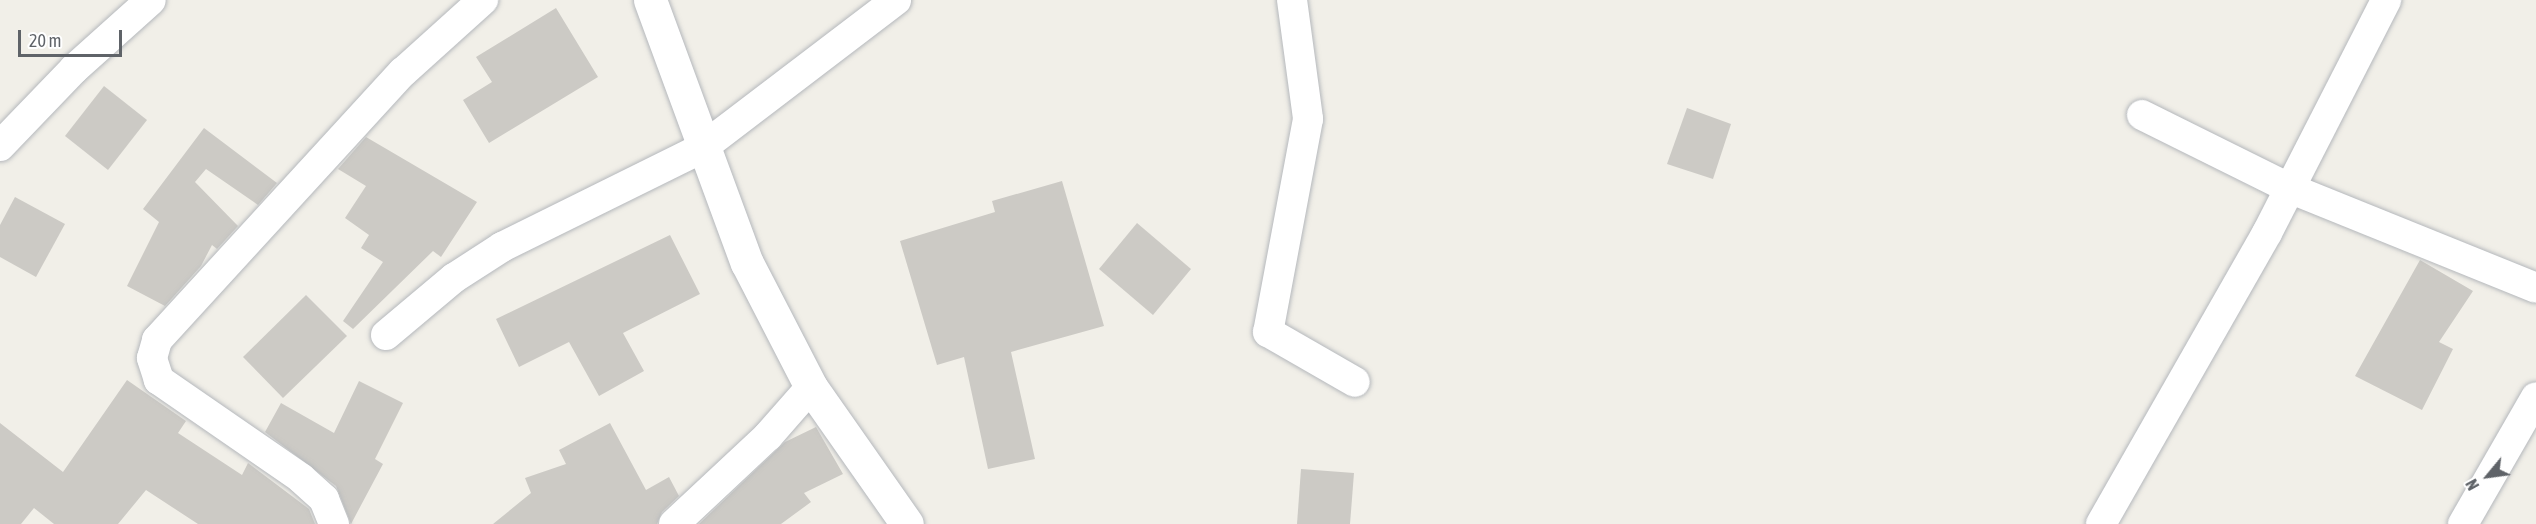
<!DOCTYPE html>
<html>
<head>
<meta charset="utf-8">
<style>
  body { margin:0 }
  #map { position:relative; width:2536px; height:524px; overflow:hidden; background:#f1efe8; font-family:"Asap Condensed",sans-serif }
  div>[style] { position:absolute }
  .building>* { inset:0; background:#cccac5 }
  .roads { filter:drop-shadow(0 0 2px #b5b8bc) drop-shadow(0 0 2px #b5b8bc) }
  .minor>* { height:30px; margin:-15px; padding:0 15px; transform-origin:15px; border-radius:15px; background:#fff }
  .tertiary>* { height:33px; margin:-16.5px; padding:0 16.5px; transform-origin:16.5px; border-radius:16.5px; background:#fff }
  span { translate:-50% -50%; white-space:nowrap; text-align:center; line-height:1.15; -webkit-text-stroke:6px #fff; paint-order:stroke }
  .north { position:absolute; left:2458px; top:446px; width:60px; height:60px; -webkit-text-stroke:4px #fff; paint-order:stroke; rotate:241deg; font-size:16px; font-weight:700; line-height:24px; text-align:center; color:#5f6368 }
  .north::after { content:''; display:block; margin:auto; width:21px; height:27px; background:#5f6368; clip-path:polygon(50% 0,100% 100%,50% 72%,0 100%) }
  .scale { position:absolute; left:18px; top:30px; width:104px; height:27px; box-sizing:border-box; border:3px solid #5f6368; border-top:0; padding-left:8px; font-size:18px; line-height:21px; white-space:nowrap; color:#5f6368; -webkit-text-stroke:4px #fff; paint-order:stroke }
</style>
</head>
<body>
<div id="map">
  <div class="building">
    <div style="clip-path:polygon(556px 8px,598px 77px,489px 143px,463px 100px,492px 82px,476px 57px)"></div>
    <div style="clip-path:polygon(104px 86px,147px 120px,108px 170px,65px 136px)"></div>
    <div style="clip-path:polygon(1687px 108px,1731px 124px,1713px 179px,1667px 164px)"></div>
    <div style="clip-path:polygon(204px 128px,277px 183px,258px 205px,206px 169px,195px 182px,238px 226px,217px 249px,212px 245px,201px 266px,165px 306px,127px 286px,159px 222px,143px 209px)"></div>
    <div style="clip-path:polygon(366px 137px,477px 202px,441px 257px,433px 251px,353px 329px,343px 321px,383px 262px,361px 248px,369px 235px,345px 218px,366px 186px,338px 169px)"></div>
    <div style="clip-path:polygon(1062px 181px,1104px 326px,1011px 352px,1035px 459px,988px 469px,964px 357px,937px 365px,900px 241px,995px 212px,992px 201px)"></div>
    <div style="clip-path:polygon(15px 197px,65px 224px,36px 277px,0 257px,0 225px)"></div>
    <div style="clip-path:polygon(1137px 223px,1191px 269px,1153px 315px,1099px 269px)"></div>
    <div style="clip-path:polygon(670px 235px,700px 294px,623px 333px,644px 371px,599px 396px,569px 342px,519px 367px,496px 319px)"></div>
    <div style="clip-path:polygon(2420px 260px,2473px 291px,2439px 342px,2453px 349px,2422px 410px,2355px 376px)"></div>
    <div style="clip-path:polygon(306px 295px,347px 336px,283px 398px,243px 357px)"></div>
    <div style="clip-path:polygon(127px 380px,186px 421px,178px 433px,242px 475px,248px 463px,309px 509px,315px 524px,198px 524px,146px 490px,118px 524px,54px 524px,34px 508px,21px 524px,0 524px,0 423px,63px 472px)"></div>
    <div style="clip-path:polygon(359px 381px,403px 403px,375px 459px,383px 464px,351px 524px,336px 486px,265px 432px,281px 403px,334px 433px)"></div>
    <div style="clip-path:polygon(610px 423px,646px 490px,669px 477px,679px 496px,662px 512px,657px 524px,493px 524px,531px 493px,525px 478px,566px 464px,559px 450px)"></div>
    <div style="clip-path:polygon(816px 427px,843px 474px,804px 493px,811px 502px,781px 524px,699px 524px,785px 442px)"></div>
    <div style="clip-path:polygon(1301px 469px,1354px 473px,1350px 524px,1297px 524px)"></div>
  </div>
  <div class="roads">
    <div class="minor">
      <div style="left:1292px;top:0;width:120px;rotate:82.3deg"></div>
      <div style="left:1308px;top:119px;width:217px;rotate:100.6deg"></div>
      <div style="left:1268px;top:332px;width:100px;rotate:29.9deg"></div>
      <div style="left:2142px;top:115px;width:164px;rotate:26.4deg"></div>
      <div style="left:2289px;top:188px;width:266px;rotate:22deg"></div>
      <div style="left:0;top:146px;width:107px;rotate:-46.1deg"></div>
      <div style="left:74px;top:69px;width:103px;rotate:-41.9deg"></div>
      <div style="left:386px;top:335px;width:89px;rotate:-40deg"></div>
      <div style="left:454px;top:278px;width:57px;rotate:-32.9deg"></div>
      <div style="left:502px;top:247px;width:223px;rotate:-26.3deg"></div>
      <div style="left:702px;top:148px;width:244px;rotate:-37.3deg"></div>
      <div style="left:334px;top:524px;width:27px;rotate:-112deg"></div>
      <div style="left:324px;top:499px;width:31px;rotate:-138deg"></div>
      <div style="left:301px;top:478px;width:173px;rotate:-145.4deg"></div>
      <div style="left:159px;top:380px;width:23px;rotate:-108deg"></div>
      <div style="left:152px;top:358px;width:19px;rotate:-74deg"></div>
      <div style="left:157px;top:340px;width:364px;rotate:-47.5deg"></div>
      <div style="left:403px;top:72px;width:108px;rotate:-42deg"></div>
      <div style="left:674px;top:524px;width:129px;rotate:-43.1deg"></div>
      <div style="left:768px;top:436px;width:65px;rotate:-48.7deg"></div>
      <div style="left:2101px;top:524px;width:335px;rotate:-60.3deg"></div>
      <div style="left:2267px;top:233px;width:262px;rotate:-62.9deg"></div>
      <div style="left:2463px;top:524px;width:146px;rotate:-60.1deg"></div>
    </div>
    <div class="tertiary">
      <div style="left:650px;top:0;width:280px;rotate:69.8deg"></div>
      <div style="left:747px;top:263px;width:140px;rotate:62.7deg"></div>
      <div style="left:811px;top:387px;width:167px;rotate:55deg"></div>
    </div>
  </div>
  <div class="north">N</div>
  <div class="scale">20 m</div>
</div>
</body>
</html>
